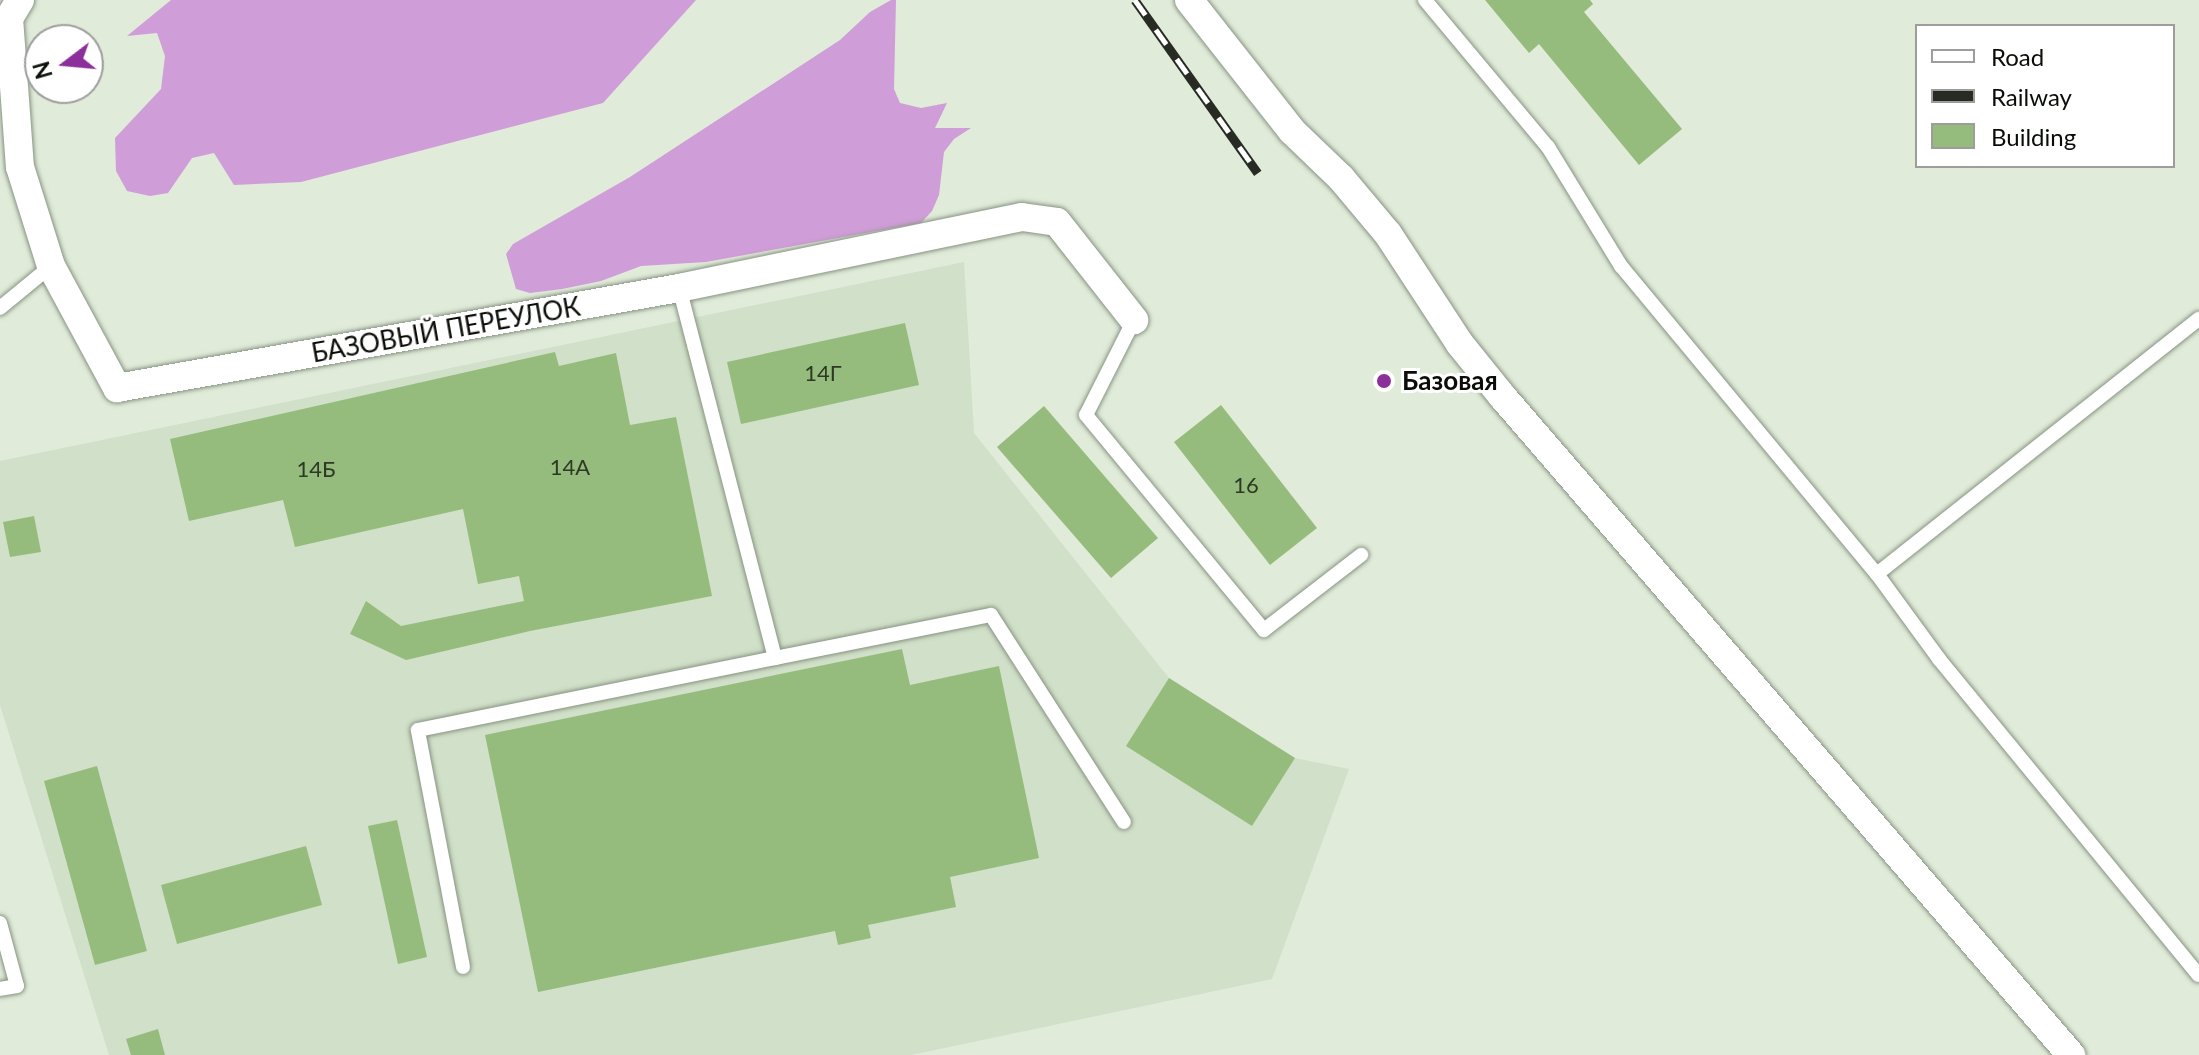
<!DOCTYPE html>
<html>
<head>
<meta charset="utf-8">
<style>
  body { margin:0 }
  #map { position:relative; width:2199px; height:1055px; overflow:hidden; background:#e0ebd9; font-family:Lato,sans-serif }
  div>[style] { position:absolute }
  .built>* { inset:0; background:#d1e0c8 }
  .forest>* { inset:0; background:#cf9dd7 }
  .building>* { inset:0; background:#95bc7c }
  .roads { filter:drop-shadow(0 0 2px #889383) drop-shadow(0 0 2px #889383) }
  .service>* { height:14px; margin:-7px; padding:0 7px; transform-origin:7px; border-radius:7px; background:#fff }
  .minor>* { height:28px; margin:-14px; padding:0 14px; transform-origin:14px; border-radius:14px; background:#fff }
  .rail>* { height:9px; margin-top:-4.5px; transform-origin:0; background:repeating-linear-gradient(90deg,#fff 0 18px,#272b24 0 36px); box-sizing:border-box; border-block:2px solid #272b24 }
  .dots>* { width:22px; height:22px; translate:-50% -50%; box-sizing:border-box; border:4px solid #fff; border-radius:50% }
  span { translate:-50% -50%; white-space:nowrap; text-align:center; line-height:1.15; -webkit-text-stroke:6px #fff; paint-order:stroke }
  .number-label { font-size:22px; color:#2d3925 }
  .number-label span { -webkit-text-stroke-width:0 }
  .street-label { font-size:26px; color:#0a0d08 }
  .poi-label { font-size:26px; color:#0a0d08; font-weight:700 }
  .left { translate:0 -50%; text-align:left }
  .legend { position:absolute; left:1915px; top:24px; width:260px; height:144px; box-sizing:border-box; background:#fff; border:2px solid #9d9e9c; margin:0; padding:10px 14px; list-style:none; font-size:24px; color:#0a0d08 }
  .legend li { display:flex; align-items:center; gap:16px; height:40px }
  .legend b { width:40px; border:2px solid #9d9e9c }
  .north { position:absolute; left:24px; top:24px; width:80px; height:80px; box-sizing:border-box; background:#fff; border:2px solid #9d9e9c; border-radius:50%; rotate:254deg; font-size:22px; font-weight:700; line-height:32px; text-align:center; color:#0a0d08 }
  .north::after { content:''; display:block; margin:auto; width:28px; height:36px; background:#8b2f9a; clip-path:polygon(50% 0,100% 100%,50% 72%,0 100%) }
</style>
</head>
<body>
<div id="map">
  <div class="built">
    <div style="clip-path:polygon(964px 262px,974px 433px,1169px 678px,1295px 758px,1349px 769px,1272px 979px,911px 1055px,109px 1055px,0 705px,0 461px)"></div>
  </div>
  <div class="forest">
    <div style="clip-path:polygon(171px 0,696px 0,603px 103px,301px 182px,234px 185px,214px 153px,192px 158px,168px 193px,150px 196px,127px 191px,116px 171px,115px 138px,161px 89px,165px 56px,157px 33px,127px 36px)"></div>
    <div style="clip-path:polygon(891px 0,896px 0,894px 89px,900px 103px,921px 108px,947px 103px,935px 128px,971px 128px,954px 139px,944px 152px,939px 195px,932px 211px,921px 223px,706px 262px,641px 266px,601px 281px,562px 289px,530px 293px,516px 289px,506px 254px,513px 244px,630px 177px,840px 40px,870px 12px)"></div>
  </div>
  <div class="building">
    <div style="clip-path:polygon(1485px 0,1590px 0,1593px 4px,1584px 12px,1682px 129px,1639px 165px,1539px 44px,1529px 53px)"></div>
    <div style="clip-path:polygon(905px 323px,919px 385px,741px 424px,727px 362px)"></div>
    <div style="clip-path:polygon(555px 352px,559px 366px,616px 353px,630px 425px,676px 417px,712px 596px,530px 631px,406px 660px,350px 634px,366px 601px,401px 626px,524px 601px,519px 576px,478px 584px,463px 509px,295px 547px,283px 500px,189px 521px,170px 439px)"></div>
    <div style="clip-path:polygon(1221px 405px,1317px 528px,1270px 565px,1174px 442px)"></div>
    <div style="clip-path:polygon(1044px 406px,1158px 538px,1111px 578px,997px 447px)"></div>
    <div style="clip-path:polygon(34px 516px,41px 552px,10px 557px,3px 522px)"></div>
    <div style="clip-path:polygon(902px 649px,910px 685px,999px 666px,1039px 858px,950px 877px,956px 907px,868px 925px,871px 938px,838px 945px,835px 931px,538px 992px,485px 735px)"></div>
    <div style="clip-path:polygon(1169px 678px,1295px 758px,1252px 826px,1126px 746px)"></div>
    <div style="clip-path:polygon(97px 766px,147px 951px,95px 965px,44px 781px)"></div>
    <div style="clip-path:polygon(397px 820px,427px 957px,398px 964px,368px 826px)"></div>
    <div style="clip-path:polygon(306px 846px,322px 905px,177px 944px,161px 885px)"></div>
    <div style="clip-path:polygon(158px 1029px,165px 1055px,131px 1055px,126px 1039px)"></div>
  </div>
  <div class="roads">
    <div class="service">
      <div style="left:1425px;top:0;width:192px;rotate:50.1deg"></div>
      <div style="left:1548px;top:147px;width:140px;rotate:58.5deg"></div>
      <div style="left:1621px;top:266px;width:400px;rotate:50.3deg"></div>
      <div style="left:1877px;top:574px;width:105px;rotate:53.9deg"></div>
      <div style="left:1939px;top:659px;width:409px;rotate:50.6deg"></div>
      <div style="left:0;top:308px;width:66px;rotate:-39.5deg"></div>
      <div style="left:1134px;top:320px;width:106px;rotate:116.8deg"></div>
      <div style="left:1086px;top:415px;width:279px;rotate:50.4deg"></div>
      <div style="left:1264px;top:630px;width:123px;rotate:-37.7deg"></div>
      <div style="left:1877px;top:574px;width:411px;rotate:-38.4deg"></div>
      <div style="left:775px;top:658px;width:220px;rotate:-11.3deg"></div>
      <div style="left:991px;top:615px;width:246px;rotate:57.3deg"></div>
      <div style="left:0;top:923px;width:65px;rotate:74.9deg"></div>
      <div style="left:17px;top:986px;width:17px;rotate:170deg"></div>
      <div style="left:463px;top:967px;width:241px;rotate:-100.8deg"></div>
      <div style="left:418px;top:730px;width:364px;rotate:-11.4deg"></div>
      <div style="left:775px;top:658px;width:382px;rotate:-104.5deg"></div>
    </div>
    <div class="minor">
      <div style="left:20px;top:0;width:21px;rotate:121deg"></div>
      <div style="left:9px;top:18px;width:149px;rotate:85.8deg"></div>
      <div style="left:20px;top:167px;width:104px;rotate:72.6deg"></div>
      <div style="left:51px;top:266px;width:139px;rotate:61.6deg"></div>
      <div style="left:117px;top:388px;width:571px;rotate:-10.09deg"></div>
      <div style="left:679px;top:288px;width:350px;rotate:-11.7deg"></div>
      <div style="left:1022px;top:217px;width:35px;rotate:8deg"></div>
      <div style="left:1057px;top:222px;width:125px;rotate:51.8deg"></div>
      <div style="left:1189px;top:0;width:167px;rotate:51.8deg"></div>
      <div style="left:1292px;top:131px;width:68px;rotate:43.8deg"></div>
      <div style="left:1341px;top:178px;width:73px;rotate:50deg"></div>
      <div style="left:1388px;top:234px;width:131px;rotate:56.8deg"></div>
      <div style="left:1460px;top:344px;width:67px;rotate:51.1deg"></div>
      <div style="left:1502px;top:396px;width:871px;rotate:49.19deg"></div>
    </div>
  </div>
  <div class="rail">
    <div style="left:1135px;top:0;width:212px;rotate:54.6deg"></div>
  </div>
  <div class="dots">
    <div style="left:1384px;top:381px;background:#8b2f9a"></div>
  </div>
  <div class="number-label">
    <span style="left:823px;top:373px">14Г</span>
    <span style="left:570px;top:467px">14А</span>
    <span style="left:316px;top:469px">14Б</span>
    <span style="left:1246px;top:485px">16</span>
  </div>
  <div class="street-label">
    <span style="left:446px;top:330px;rotate:-10deg">БАЗОВЫЙ ПЕРЕУЛОК</span>
  </div>
  <div class="poi-label">
    <span class="left" style="left:1402px;top:381px">Базовая</span>
  </div>
  <ul class="legend">
  <li><b style="height:10px;background:#fff"></b>Road</li>
  <li><b style="height:10px;background:#272b24"></b>Railway</li>
  <li><b style="height:22px;background:#95bc7c"></b>Building</li>
  </ul>
  <div class="north">N</div>
</div>
</body>
</html>
